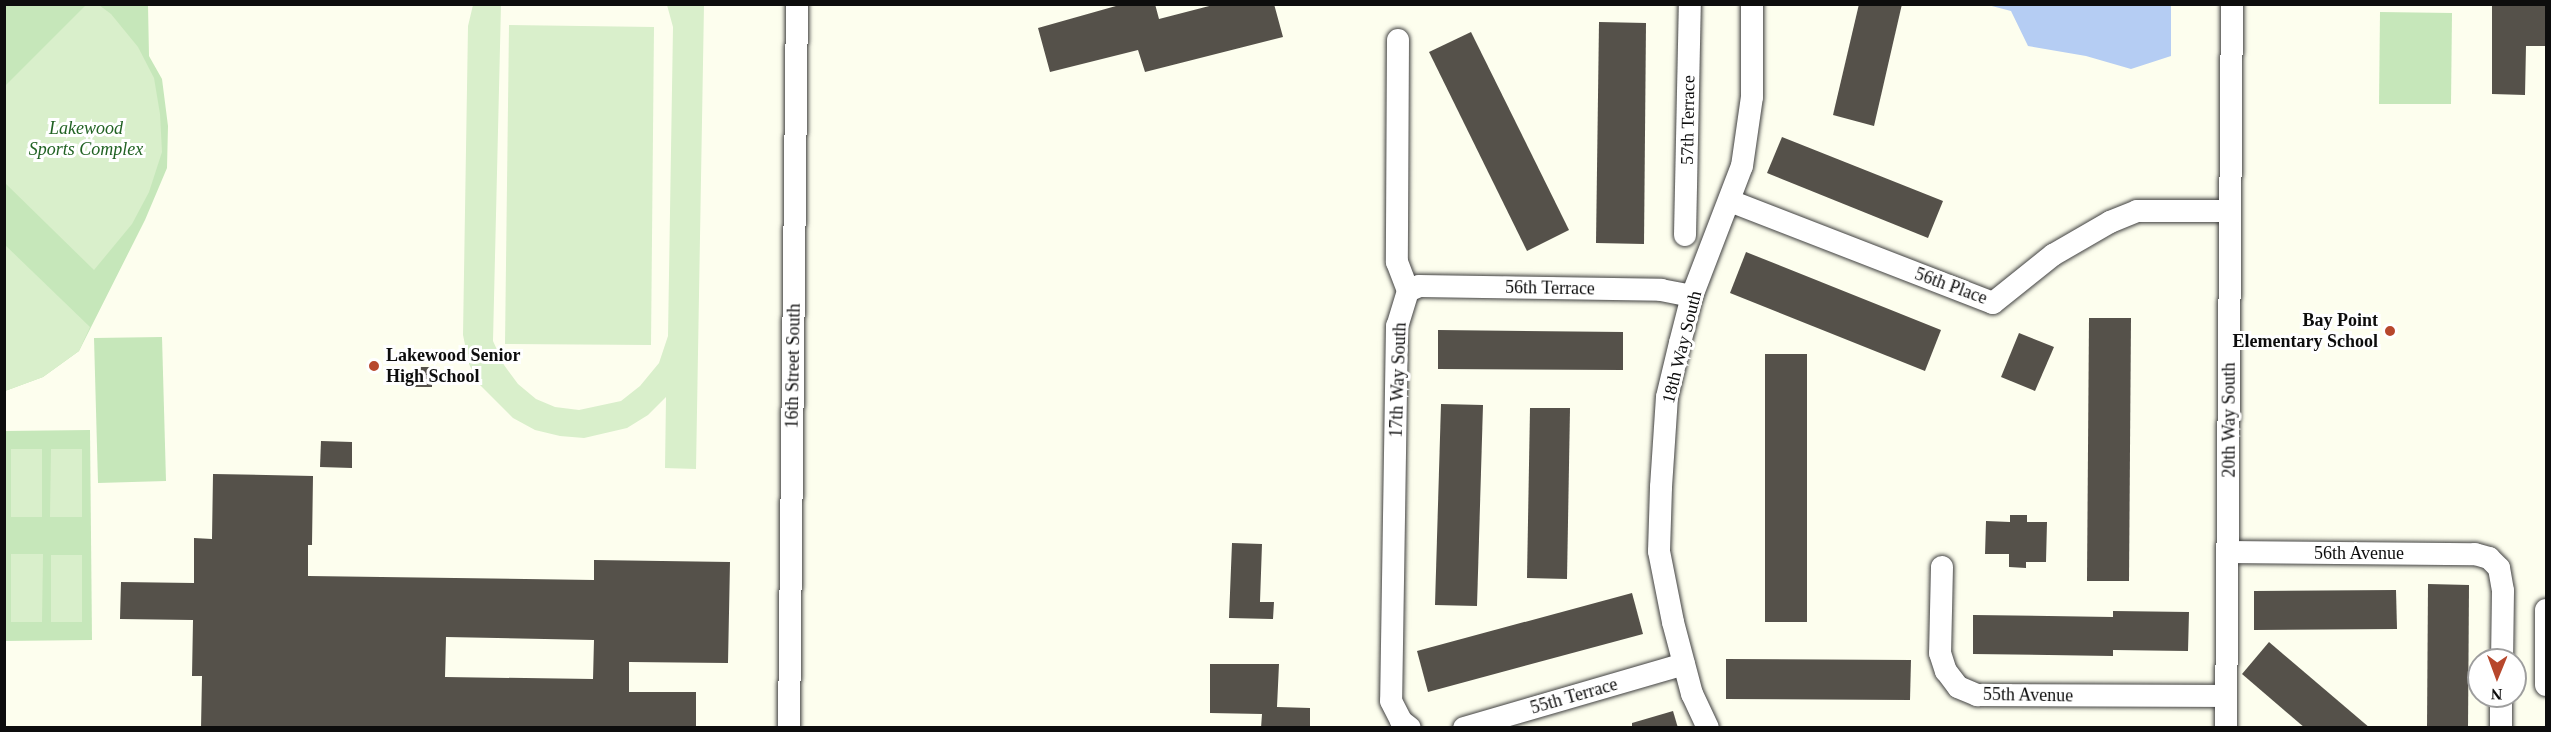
<!DOCTYPE html>
<html>
<head>
<meta charset="utf-8">
<style>
  body { margin:0 }
  #map { position:relative; width:2551px; height:732px; overflow:hidden; background:#fdfeee; font-family:Georgia,serif }
  div>[style] { position:absolute }
  .green>* { inset:0; background:#c6e7ba }
  .pitch>* { inset:0; background:#d9efcb }
  .water>* { inset:0; background:#b5cdf3 }
  .building>* { inset:0; background:#55514a }
  .roads { filter:drop-shadow(0 0 2px #404040) drop-shadow(0 0 2px #404040) }
  .minor>* { height:22px; margin:-11px; padding:0 11px; transform-origin:11px; border-radius:11px; background:#fff }
  .dots>* { width:16px; height:16px; translate:-50% -50%; box-sizing:border-box; border:3px solid #fff; border-radius:50% }
  span { translate:-50% -50%; white-space:nowrap; text-align:center; line-height:1.15; -webkit-text-stroke:6px #fff; paint-order:stroke }
  .street-label { font-size:18px; color:#0d0d0d }
  .park-label { font-size:18px; color:#216223; font-style:italic }
  .poi-label { font-size:18px; color:#0d0d0d; font-weight:700 }
  .right { translate:-100% -50%; text-align:right }
  .left { translate:0 -50%; text-align:left }
  .frame { position:absolute; inset:0; border:6px solid #0d0d0d; pointer-events:none }
  .north { position:absolute; left:2467px; top:648px; width:60px; height:60px; box-sizing:border-box; background:#fff; border:2px solid #9e9e9e; border-radius:50%; rotate:181deg; font-size:16px; font-weight:700; line-height:24px; text-align:center; color:#0d0d0d }
  .north::after { content:''; display:block; margin:auto; width:21px; height:27px; background:#b7472c; clip-path:polygon(50% 0,100% 100%,50% 72%,0 100%) }
</style>
</head>
<body>
<div id="map">
  <div class="green">
    <div style="clip-path:polygon(5px 5px,148px 5px,149px 56px,162px 79px,168px 126px,167px 168px,145px 220px,79px 351px,43px 377px,5px 391px)"></div>
    <div style="clip-path:polygon(2380px 12px,2452px 13px,2451px 104px,2379px 104px)"></div>
    <div style="clip-path:polygon(162px 337px,166px 481px,98px 483px,94px 338px)"></div>
    <div style="clip-path:polygon(90px 430px,92px 640px,5px 641px,4px 431px)"></div>
  </div>
  <div class="pitch">
    <div style="clip-path:polygon(86px 5px,99px 5px,111px 14px,138px 47px,154px 78px,160px 114px,162px 152px,149px 192px,132px 224px,94px 270px,4px 182px,5px 86px)"></div>
    <div style="clip-path:polygon(473px 5px,501px 5px,493px 341px,504px 365px,518px 384px,536px 399px,555px 407px,579px 410px,621px 401px,640px 386px,659px 363px,668px 336px,673px 27px,667px 5px,704px 5px,696px 469px,665px 468px,666px 397px,648px 415px,627px 428px,584px 438px,560px 436px,535px 430px,513px 418px,479px 384px,469px 364px,463px 335px,468px 26px)"></div>
    <div style="clip-path:polygon(509px 25px,654px 27px,651px 345px,505px 344px)"></div>
    <div style="clip-path:polygon(4px 244px,90px 327px,79px 351px,43px 377px,5px 391px)"></div>
    <div style="clip-path:polygon(11px 449px,42px 449px,42px 517px,11px 517px)"></div>
    <div style="clip-path:polygon(51px 449px,82px 449px,82px 517px,50px 517px)"></div>
    <div style="clip-path:polygon(11px 554px,43px 554px,42px 622px,11px 622px)"></div>
    <div style="clip-path:polygon(51px 555px,82px 555px,82px 622px,51px 622px)"></div>
  </div>
  <div class="water">
    <div style="clip-path:polygon(1984px 4px,2171px 5px,2171px 56px,2131px 69px,2086px 56px,2028px 46px,2011px 11px)"></div>
  </div>
  <div class="building">
    <div style="clip-path:polygon(1123px 4px,1155px 4px,1159px 19px,1217px 4px,1274px 4px,1283px 37px,1145px 72px,1138px 50px,1050px 72px,1038px 28px)"></div>
    <div style="clip-path:polygon(1859px 4px,1902px 4px,1874px 126px,1833px 115px)"></div>
    <div style="clip-path:polygon(2492px 4px,2547px 4px,2547px 46px,2526px 46px,2525px 95px,2492px 94px)"></div>
    <div style="clip-path:polygon(1599px 22px,1646px 23px,1644px 244px,1596px 243px)"></div>
    <div style="clip-path:polygon(1471px 32px,1569px 230px,1527px 251px,1429px 52px)"></div>
    <div style="clip-path:polygon(1782px 137px,1943px 201px,1928px 238px,1767px 173px)"></div>
    <div style="clip-path:polygon(1746px 252px,1941px 330px,1925px 371px,1730px 293px)"></div>
    <div style="clip-path:polygon(2089px 318px,2131px 318px,2129px 581px,2087px 581px)"></div>
    <div style="clip-path:polygon(1438px 330px,1623px 332px,1623px 370px,1438px 369px)"></div>
    <div style="clip-path:polygon(2019px 333px,2054px 347px,2035px 391px,2001px 377px)"></div>
    <div style="clip-path:polygon(1765px 354px,1807px 354px,1807px 622px,1765px 622px)"></div>
    <div style="clip-path:polygon(413px 367px,432px 367px,432px 387px,413px 387px)"></div>
    <div style="clip-path:polygon(1441px 404px,1483px 405px,1477px 606px,1435px 605px)"></div>
    <div style="clip-path:polygon(1530px 408px,1570px 408px,1567px 579px,1527px 578px)"></div>
    <div style="clip-path:polygon(321px 441px,352px 442px,352px 468px,320px 467px)"></div>
    <div style="clip-path:polygon(evenodd,213px 474px,313px 476px,312px 545px,308px 545px,308px 576px,594px 580px,594px 560px,730px 562px,728px 663px,629px 662px,629px 692px,696px 692px,696px 728px,201px 728px,202px 676px,192px 676px,193px 620px,120px 619px,121px 582px,194px 583px,194px 538px,212px 539px,213px 474px,446px 637px,594px 640px,593px 679px,445px 677px,446px 637px)"></div>
    <div style="clip-path:polygon(2010px 515px,2027px 515px,2027px 522px,2047px 522px,2046px 562px,2026px 562px,2026px 568px,2009px 567px,2009px 554px,1985px 554px,1986px 521px,2010px 522px)"></div>
    <div style="clip-path:polygon(1232px 543px,1262px 544px,1260px 602px,1274px 602px,1273px 619px,1229px 618px)"></div>
    <div style="clip-path:polygon(2428px 584px,2469px 585px,2468px 728px,2427px 728px)"></div>
    <div style="clip-path:polygon(2396px 590px,2397px 629px,2254px 630px,2254px 591px)"></div>
    <div style="clip-path:polygon(1632px 593px,1643px 634px,1428px 692px,1417px 651px)"></div>
    <div style="clip-path:polygon(2113px 611px,2189px 612px,2188px 651px,2113px 650px,2113px 656px,1973px 654px,1973px 615px,2113px 617px)"></div>
    <div style="clip-path:polygon(2269px 642px,2370px 728px,2305px 728px,2242px 674px)"></div>
    <div style="clip-path:polygon(1726px 659px,1911px 660px,1910px 700px,1726px 699px)"></div>
    <div style="clip-path:polygon(1210px 664px,1279px 664px,1277px 707px,1310px 708px,1310px 728px,1261px 728px,1262px 714px,1210px 713px)"></div>
    <div style="clip-path:polygon(1673px 711px,1678px 728px,1632px 728px,1632px 723px)"></div>
  </div>
  <div class="roads">
    <div class="minor">
      <div style="left:1398px;top:40px;width:222px;rotate:90.3deg"></div>
      <div style="left:1397px;top:262px;width:31px;rotate:69deg"></div>
      <div style="left:1408px;top:291px;width:37px;rotate:107deg"></div>
      <div style="left:1397px;top:326px;width:375px;rotate:90.9deg"></div>
      <div style="left:1391px;top:701px;width:22px;rotate:63deg"></div>
      <div style="left:1401px;top:721px;width:11px;rotate:38deg"></div>
      <div style="left:1730px;top:201px;width:282px;rotate:21.2deg"></div>
      <div style="left:1993px;top:303px;width:77px;rotate:-38.7deg"></div>
      <div style="left:2053px;top:255px;width:66px;rotate:-30.1deg"></div>
      <div style="left:2110px;top:222px;width:29px;rotate:-22deg"></div>
      <div style="left:2137px;top:211px;width:93px"></div>
      <div style="left:1685px;top:235px;width:231px;rotate:-88.8deg"></div>
      <div style="left:1408px;top:291px;width:12px;rotate:-24deg"></div>
      <div style="left:1419px;top:286px;width:242px;rotate:0.9deg"></div>
      <div style="left:1661px;top:290px;width:32px;rotate:11deg"></div>
      <div style="left:2227px;top:552px;width:248px;rotate:0.5deg"></div>
      <div style="left:2475px;top:554px;width:15px;rotate:16deg"></div>
      <div style="left:2489px;top:558px;width:14px;rotate:45deg"></div>
      <div style="left:2499px;top:568px;width:23px;rotate:80deg"></div>
      <div style="left:2503px;top:591px;width:69px;rotate:90.8deg"></div>
      <div style="left:1942px;top:567px;width:86px;rotate:91.3deg"></div>
      <div style="left:1940px;top:653px;width:19px;rotate:72deg"></div>
      <div style="left:1946px;top:671px;width:20px;rotate:53deg"></div>
      <div style="left:1958px;top:687px;width:21px;rotate:23deg"></div>
      <div style="left:1977px;top:695px;width:247px;rotate:0.2deg"></div>
      <div style="left:2546px;top:610px;width:75px;rotate:90deg"></div>
      <div style="left:789px;top:728px;width:724px;rotate:-89.37deg"></div>
      <div style="left:1464px;top:728px;width:229px;rotate:-16.2deg"></div>
      <div style="left:1708px;top:728px;width:38px;rotate:-115deg"></div>
      <div style="left:1692px;top:694px;width:74px;rotate:-104.8deg"></div>
      <div style="left:1673px;top:622px;width:72px;rotate:-101.2deg"></div>
      <div style="left:1659px;top:551px;width:64px;rotate:-88.2deg"></div>
      <div style="left:1661px;top:487px;width:90px;rotate:-86.2deg"></div>
      <div style="left:1667px;top:397px;width:56px;rotate:-76.5deg"></div>
      <div style="left:1680px;top:343px;width:49px;rotate:-75.7deg"></div>
      <div style="left:1692px;top:296px;width:139px;rotate:-69deg"></div>
      <div style="left:1742px;top:166px;width:70px;rotate:-81.8deg"></div>
      <div style="left:1752px;top:97px;width:93px;rotate:-90deg"></div>
      <div style="left:2226px;top:728px;width:724px;rotate:-89.53deg"></div>
      <div style="left:2501px;top:728px;width:32px;rotate:-90deg"></div>
    </div>
  </div>
  <div class="dots">
    <div style="left:2390px;top:331px;background:#b7472c"></div>
    <div style="left:374px;top:366px;background:#b7472c"></div>
  </div>
  <div class="street-label">
    <span style="left:1688px;top:120px;rotate:-89deg">57th Terrace</span>
    <span style="left:1951px;top:286px;rotate:20deg">56th Place</span>
    <span style="left:1550px;top:288px;rotate:1deg">56th Terrace</span>
    <span style="left:1682px;top:347px;rotate:-76deg">18th Way South</span>
    <span style="left:793px;top:366px;rotate:-89deg">16th Street South</span>
    <span style="left:1398px;top:380px;rotate:-88deg">17th Way South</span>
    <span style="left:2229px;top:420px;rotate:-90deg">20th Way South</span>
    <span style="left:2359px;top:553px">56th Avenue</span>
    <span style="left:2028px;top:695px;rotate:1deg">55th Avenue</span>
    <span style="left:1574px;top:696px;rotate:-16deg">55th Terrace</span>
  </div>
  <div class="park-label">
    <span style="left:86px;top:139px">Lakewood<br>Sports Complex</span>
  </div>
  <div class="poi-label">
    <span class="right" style="left:2378px;top:331px">Bay Point<br>Elementary School</span>
    <span class="left" style="left:386px;top:366px">Lakewood Senior<br>High School</span>
  </div>
  <div class="frame"></div>
  <div class="north">N</div>
</div>
</body>
</html>
